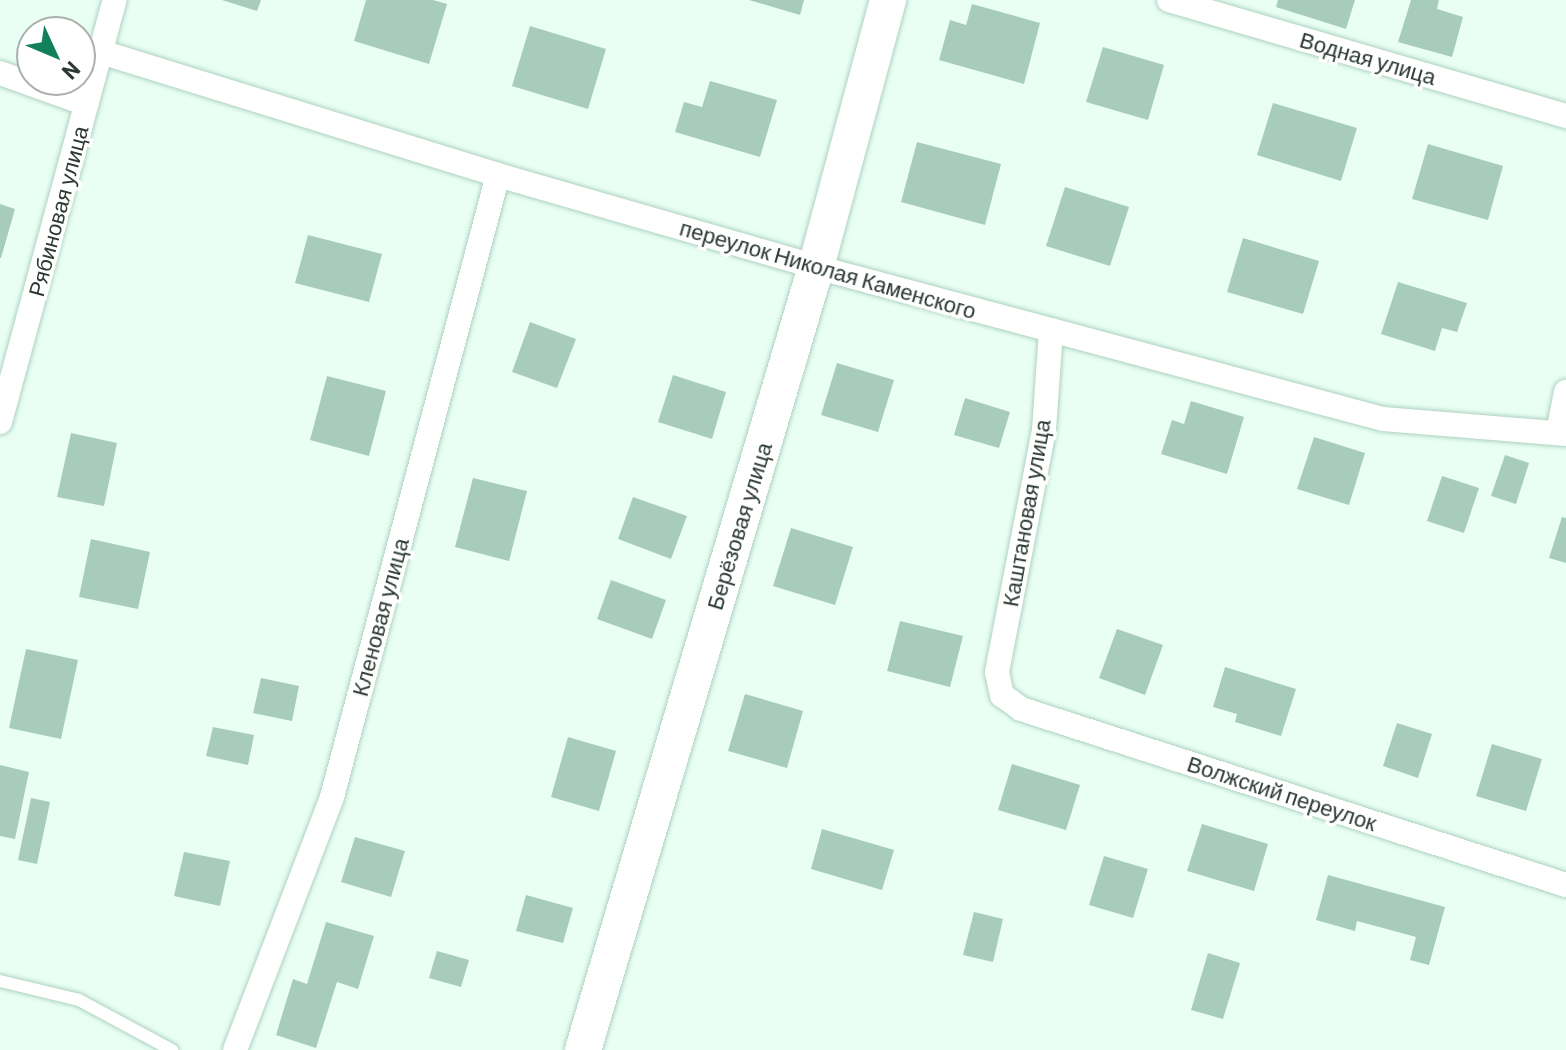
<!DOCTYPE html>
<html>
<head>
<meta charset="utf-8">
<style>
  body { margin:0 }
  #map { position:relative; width:1566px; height:1050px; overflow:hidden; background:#e9fff4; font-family:Barlow,sans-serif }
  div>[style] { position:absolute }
  .building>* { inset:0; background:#a8ccbb }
  .roads { filter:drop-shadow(0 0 2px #aed2c1) drop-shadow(0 0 2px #aed2c1) }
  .lane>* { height:12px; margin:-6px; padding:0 6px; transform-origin:6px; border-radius:6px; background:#fff }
  .street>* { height:24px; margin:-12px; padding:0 12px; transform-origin:12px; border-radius:12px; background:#fff }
  .secondary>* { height:36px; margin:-18px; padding:0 18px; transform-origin:18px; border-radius:18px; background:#fff }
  span { translate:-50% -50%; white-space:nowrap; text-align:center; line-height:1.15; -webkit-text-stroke:7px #fff; paint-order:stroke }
  .street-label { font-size:22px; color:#2b3932 }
  .north { position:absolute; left:16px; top:16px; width:80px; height:80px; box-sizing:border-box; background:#fff; border:2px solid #aab0ad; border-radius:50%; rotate:134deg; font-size:22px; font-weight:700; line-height:32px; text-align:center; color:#2b3932 }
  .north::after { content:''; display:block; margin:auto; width:28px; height:36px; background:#12805c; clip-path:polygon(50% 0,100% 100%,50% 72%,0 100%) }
</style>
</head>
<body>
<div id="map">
  <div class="building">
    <div style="clip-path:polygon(222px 0,261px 0,257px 11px)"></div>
    <div style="clip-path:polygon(366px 0,433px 0,447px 4px,429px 64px,354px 41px)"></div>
    <div style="clip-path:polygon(749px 0,804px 0,800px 15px)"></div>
    <div style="clip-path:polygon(1278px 0,1355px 0,1346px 29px,1276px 7px)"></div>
    <div style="clip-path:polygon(1411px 0,1439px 0,1437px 9px,1463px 17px,1452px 57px,1398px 42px)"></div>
    <div style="clip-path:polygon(972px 4px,1040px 23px,1024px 84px,939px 60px,950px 20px,966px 25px)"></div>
    <div style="clip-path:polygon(530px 26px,606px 49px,588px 109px,512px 86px)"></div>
    <div style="clip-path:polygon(1103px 47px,1164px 65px,1148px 120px,1086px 102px)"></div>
    <div style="clip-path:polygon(710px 81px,777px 100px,760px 157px,675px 132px,684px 102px,702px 107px)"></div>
    <div style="clip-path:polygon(1273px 103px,1357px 128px,1341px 181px,1257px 155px)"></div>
    <div style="clip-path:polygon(917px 142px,1001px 164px,985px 225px,901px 202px)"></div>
    <div style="clip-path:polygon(1428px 144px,1503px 166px,1488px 220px,1412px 199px)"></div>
    <div style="clip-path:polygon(1065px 187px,1129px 207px,1110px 266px,1046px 246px)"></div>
    <div style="clip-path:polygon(0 204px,15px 209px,1px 258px,0 258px)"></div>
    <div style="clip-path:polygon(308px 235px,382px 254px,369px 302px,295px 283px)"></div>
    <div style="clip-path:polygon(1243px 238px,1319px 261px,1303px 314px,1227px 292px)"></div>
    <div style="clip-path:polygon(1398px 282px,1467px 303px,1457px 332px,1442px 328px,1435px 351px,1381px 334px)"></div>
    <div style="clip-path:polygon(530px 322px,576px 339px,557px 388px,512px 372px)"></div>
    <div style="clip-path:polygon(837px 363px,894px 380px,878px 432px,821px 415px)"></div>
    <div style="clip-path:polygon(673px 375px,726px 392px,712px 439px,658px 422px)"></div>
    <div style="clip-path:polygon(327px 376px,386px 391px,369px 456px,310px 440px)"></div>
    <div style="clip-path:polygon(965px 398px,1010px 412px,999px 448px,954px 435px)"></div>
    <div style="clip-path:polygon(1191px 401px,1244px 417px,1227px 474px,1161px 454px,1172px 420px,1184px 424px)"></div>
    <div style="clip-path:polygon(71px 433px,117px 443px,104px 506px,57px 497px)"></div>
    <div style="clip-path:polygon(1314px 437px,1365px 453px,1349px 505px,1297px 489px)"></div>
    <div style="clip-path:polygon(1505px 455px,1529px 463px,1516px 504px,1491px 496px)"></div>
    <div style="clip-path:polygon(1442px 476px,1479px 488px,1464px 533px,1427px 521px)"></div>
    <div style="clip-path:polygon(473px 478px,527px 491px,509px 561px,455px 547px)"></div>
    <div style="clip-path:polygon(633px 497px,687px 516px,671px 559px,618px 539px)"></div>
    <div style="clip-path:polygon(1562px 517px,1566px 518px,1566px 563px,1549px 558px)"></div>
    <div style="clip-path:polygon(791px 528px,853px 547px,835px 605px,773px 586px)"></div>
    <div style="clip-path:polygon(91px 539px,150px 552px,138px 609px,79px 597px)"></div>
    <div style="clip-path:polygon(611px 580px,666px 600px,652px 639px,597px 619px)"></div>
    <div style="clip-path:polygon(900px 621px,963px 636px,950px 687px,887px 671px)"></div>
    <div style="clip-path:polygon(1117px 629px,1163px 645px,1145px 695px,1099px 678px)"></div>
    <div style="clip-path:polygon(26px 649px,78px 660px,61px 739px,9px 728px)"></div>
    <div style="clip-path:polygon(1225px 667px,1296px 689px,1281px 736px,1235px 722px,1237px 714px,1213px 707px)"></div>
    <div style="clip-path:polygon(261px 678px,299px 686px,292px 721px,253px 713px)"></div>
    <div style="clip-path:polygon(745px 694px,803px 711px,787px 768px,728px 751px)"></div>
    <div style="clip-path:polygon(1397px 723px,1432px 734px,1418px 778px,1383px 766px)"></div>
    <div style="clip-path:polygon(213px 727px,254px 735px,248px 765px,206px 756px)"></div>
    <div style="clip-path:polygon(568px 737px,616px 751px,599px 811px,551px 797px)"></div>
    <div style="clip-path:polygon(1492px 744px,1542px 759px,1526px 811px,1476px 796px)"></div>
    <div style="clip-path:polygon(1012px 764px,1080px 785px,1066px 830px,998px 810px)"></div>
    <div style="clip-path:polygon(0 765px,29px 772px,15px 839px,0 836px)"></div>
    <div style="clip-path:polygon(31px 798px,50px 802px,37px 864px,18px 860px)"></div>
    <div style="clip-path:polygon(1202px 824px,1268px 844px,1254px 891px,1187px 871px)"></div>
    <div style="clip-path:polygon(822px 829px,894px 850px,882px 890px,811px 869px)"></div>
    <div style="clip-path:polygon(355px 837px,405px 851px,391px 897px,341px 882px)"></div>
    <div style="clip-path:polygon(184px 852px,230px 861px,220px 906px,174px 896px)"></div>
    <div style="clip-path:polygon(1104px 856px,1148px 869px,1133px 918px,1089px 905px)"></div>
    <div style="clip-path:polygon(1328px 875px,1445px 907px,1429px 965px,1410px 960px,1416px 937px,1357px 921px,1355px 931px,1316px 920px)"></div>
    <div style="clip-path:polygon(526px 895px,573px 908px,563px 943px,516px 931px)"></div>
    <div style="clip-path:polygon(974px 912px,1003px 919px,993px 962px,963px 955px)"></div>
    <div style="clip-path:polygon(326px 922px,374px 936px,358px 989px,337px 982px,316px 1048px,276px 1035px,293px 979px,307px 984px)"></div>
    <div style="clip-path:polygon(437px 951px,469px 960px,461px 987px,429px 978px)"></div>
    <div style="clip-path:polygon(1208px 953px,1240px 963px,1223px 1019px,1191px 1010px)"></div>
  </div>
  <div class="roads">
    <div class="lane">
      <div style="left:0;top:981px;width:81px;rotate:13.5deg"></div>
      <div style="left:79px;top:1000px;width:106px;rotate:28.3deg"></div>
    </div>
    <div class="street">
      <div style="left:1169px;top:0;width:414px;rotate:16.3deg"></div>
      <div style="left:101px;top:52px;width:416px;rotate:17.2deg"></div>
      <div style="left:498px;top:175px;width:331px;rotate:16.1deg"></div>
      <div style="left:816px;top:267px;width:587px;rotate:15.01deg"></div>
      <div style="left:1383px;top:419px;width:184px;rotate:4.7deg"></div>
      <div style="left:0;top:73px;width:92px;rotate:19.6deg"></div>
      <div style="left:1051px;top:330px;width:100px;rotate:94deg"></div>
      <div style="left:1044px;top:430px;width:247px;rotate:101deg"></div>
      <div style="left:997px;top:672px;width:24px;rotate:78deg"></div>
      <div style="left:1002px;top:695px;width:24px;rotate:36deg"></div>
      <div style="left:1021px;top:709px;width:573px;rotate:17.9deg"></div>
      <div style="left:0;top:422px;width:437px;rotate:-74.8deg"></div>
      <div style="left:1558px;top:432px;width:41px;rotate:-78.7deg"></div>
      <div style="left:235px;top:1050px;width:271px;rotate:-69deg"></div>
      <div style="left:332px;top:797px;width:644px;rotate:-75.06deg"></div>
    </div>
    <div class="secondary">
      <div style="left:583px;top:1050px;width:817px;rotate:-73.43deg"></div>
      <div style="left:816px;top:267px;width:277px;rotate:-74.9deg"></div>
    </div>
  </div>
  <div class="street-label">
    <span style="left:1368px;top:58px;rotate:16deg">Водная улица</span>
    <span style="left:58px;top:211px;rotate:-75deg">Рябиновая улица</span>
    <span style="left:828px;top:269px;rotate:16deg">переулок Николая Каменского</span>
    <span style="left:1026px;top:513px;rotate:-80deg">Каштановая улица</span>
    <span style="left:739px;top:526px;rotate:-73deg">Берёзовая улица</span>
    <span style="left:380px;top:617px;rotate:-75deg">Кленовая улица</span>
    <span style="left:1282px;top:793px;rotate:18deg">Волжский переулок</span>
  </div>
  <div class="north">N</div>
</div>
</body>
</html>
